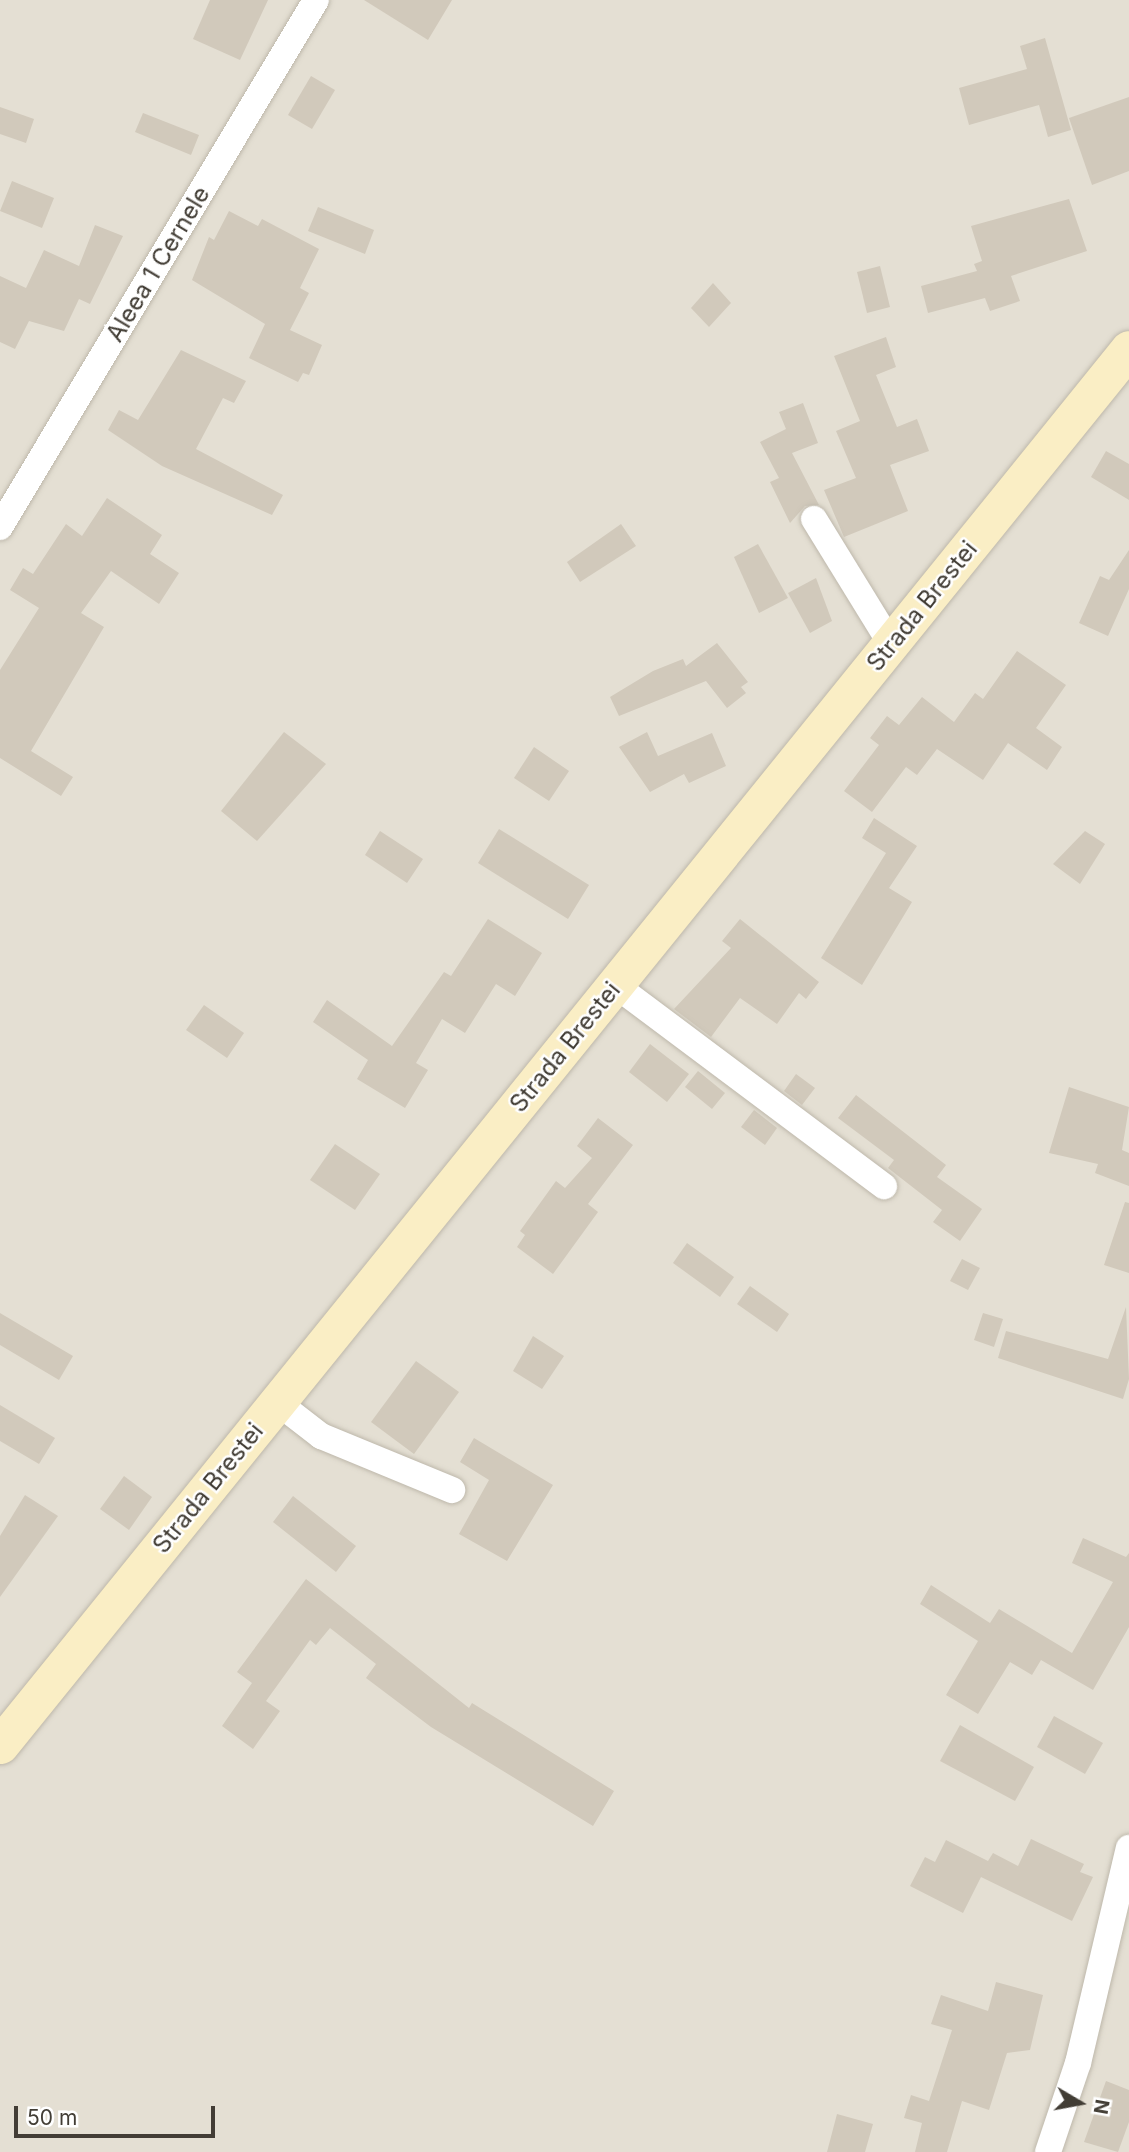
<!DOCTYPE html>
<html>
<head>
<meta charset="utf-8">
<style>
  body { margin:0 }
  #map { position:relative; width:1129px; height:2152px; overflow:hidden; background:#f1ede4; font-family:Inter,sans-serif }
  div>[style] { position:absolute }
  .residential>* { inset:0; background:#e4dfd3 }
  .building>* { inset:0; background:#d1c9bb }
  .roads { filter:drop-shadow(0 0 2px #beb8ab) drop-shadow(0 0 2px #beb8ab) }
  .street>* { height:26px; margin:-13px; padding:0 13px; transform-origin:13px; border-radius:13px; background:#fff }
  .secondary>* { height:37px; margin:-18.5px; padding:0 18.5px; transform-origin:18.5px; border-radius:18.5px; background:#faeec5 }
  span { translate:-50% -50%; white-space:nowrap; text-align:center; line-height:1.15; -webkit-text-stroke:5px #fff; paint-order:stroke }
  .street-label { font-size:24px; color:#423d35 }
  .north { position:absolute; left:1045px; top:2068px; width:70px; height:70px; -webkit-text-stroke:5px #fff; paint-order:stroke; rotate:100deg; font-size:19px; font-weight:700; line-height:28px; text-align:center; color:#423d35 }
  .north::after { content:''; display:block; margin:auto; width:24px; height:32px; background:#423d35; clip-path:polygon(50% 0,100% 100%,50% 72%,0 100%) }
  .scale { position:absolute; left:14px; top:2106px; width:201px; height:32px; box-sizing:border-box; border:4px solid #423d35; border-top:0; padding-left:9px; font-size:21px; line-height:24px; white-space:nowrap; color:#423d35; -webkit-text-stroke:5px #fff; paint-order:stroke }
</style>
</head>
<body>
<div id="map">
  <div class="residential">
    <div style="clip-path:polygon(0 0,1129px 0,1129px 2152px,0 2152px)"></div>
  </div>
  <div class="building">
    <div style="clip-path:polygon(210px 0,268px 0,240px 60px,193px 39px)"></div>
    <div style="clip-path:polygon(364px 0,452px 0,428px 40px)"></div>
    <div style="clip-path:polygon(1045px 38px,1071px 130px,1048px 137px,1039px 105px,969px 125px,959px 88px,1027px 69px,1020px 46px)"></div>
    <div style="clip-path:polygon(311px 76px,335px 90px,312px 129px,288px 115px)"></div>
    <div style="clip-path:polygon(1129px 97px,1129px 171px,1092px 185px,1069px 118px)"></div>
    <div style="clip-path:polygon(0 107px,34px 119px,26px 143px,0 134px)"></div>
    <div style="clip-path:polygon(143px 113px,199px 135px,191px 155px,135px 132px)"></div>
    <div style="clip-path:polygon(12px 181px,54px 198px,42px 228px,0 211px)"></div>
    <div style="clip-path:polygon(1069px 199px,1087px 251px,1011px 276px,1020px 301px,990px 311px,985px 298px,928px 313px,921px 286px,977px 271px,974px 264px,982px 261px,971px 226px)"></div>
    <div style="clip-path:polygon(318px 207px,374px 230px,365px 254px,308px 231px)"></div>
    <div style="clip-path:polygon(229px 211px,258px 226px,262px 219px,319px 249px,300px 288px,309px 293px,290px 330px,322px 345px,309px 375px,303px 373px,298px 382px,249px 358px,265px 324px,192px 280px,209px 237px,214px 240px)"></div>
    <div style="clip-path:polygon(95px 225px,123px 236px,90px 304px,79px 299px,64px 331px,29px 321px,15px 349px,0 342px,0 276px,26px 288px,44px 250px,79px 266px)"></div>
    <div style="clip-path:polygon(880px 266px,890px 307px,867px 313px,857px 272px)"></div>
    <div style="clip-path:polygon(713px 283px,731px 303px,709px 327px,691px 308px)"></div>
    <div style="clip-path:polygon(886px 337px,896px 367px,876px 375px,897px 427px,917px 419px,929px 451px,890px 465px,908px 511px,844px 537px,824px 490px,856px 478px,836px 431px,860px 421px,834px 356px)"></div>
    <div style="clip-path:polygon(181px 350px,246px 381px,234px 403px,223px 398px,196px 449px,283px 495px,272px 515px,162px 466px,108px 430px,119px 410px,138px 420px)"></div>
    <div style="clip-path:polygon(803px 403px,818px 443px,792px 453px,819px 505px,805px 506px,790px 523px,770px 482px,779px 478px,760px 442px,786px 429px,779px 412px)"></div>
    <div style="clip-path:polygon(1106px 451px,1129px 464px,1129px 500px,1091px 477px)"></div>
    <div style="clip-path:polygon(107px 498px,162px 535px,150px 554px,179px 573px,159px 604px,111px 571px,81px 613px,104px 627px,31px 751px,73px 777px,61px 796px,0 758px,0 670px,39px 608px,10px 590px,23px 568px,33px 574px,66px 524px,82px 536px)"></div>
    <div style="clip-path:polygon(621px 524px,636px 546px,580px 582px,567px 562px)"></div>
    <div style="clip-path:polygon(758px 544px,788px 598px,759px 613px,734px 557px)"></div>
    <div style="clip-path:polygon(1129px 550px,1129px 589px,1108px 636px,1079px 623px,1100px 576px,1109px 580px)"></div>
    <div style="clip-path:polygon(816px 578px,832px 621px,810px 633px,788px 593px)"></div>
    <div style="clip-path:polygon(717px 643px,748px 682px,741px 687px,746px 693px,727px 708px,706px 681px,619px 716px,610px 697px,653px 671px,683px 659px,686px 666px)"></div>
    <div style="clip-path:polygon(1017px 651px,1066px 685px,1036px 728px,1062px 747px,1047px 770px,1008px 743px,983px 780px,937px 749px,917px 775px,906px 767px,872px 812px,844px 791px,879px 745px,870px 738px,887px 716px,899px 725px,922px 697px,954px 722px,975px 693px,983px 699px)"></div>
    <div style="clip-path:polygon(284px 732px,326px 764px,257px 841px,221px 811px)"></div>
    <div style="clip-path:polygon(647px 732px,658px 756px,712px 733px,726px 766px,689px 783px,684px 774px,650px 792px,619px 747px)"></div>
    <div style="clip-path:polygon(534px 747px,569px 771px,549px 801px,514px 778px)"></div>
    <div style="clip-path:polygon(874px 818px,917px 846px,889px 888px,912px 902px,862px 985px,821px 958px,886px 853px,862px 838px)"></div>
    <div style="clip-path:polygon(499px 829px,589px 885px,568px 919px,478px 863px)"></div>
    <div style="clip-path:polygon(380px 831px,423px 859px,407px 883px,365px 855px)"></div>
    <div style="clip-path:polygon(1085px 831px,1105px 844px,1080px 884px,1053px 864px)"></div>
    <div style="clip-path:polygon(488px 919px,542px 953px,515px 996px,496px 984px,465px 1033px,442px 1019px,416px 1063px,428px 1070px,405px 1108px,357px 1079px,368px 1060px,313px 1022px,327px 1000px,392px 1046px,444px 972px,451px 976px)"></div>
    <div style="clip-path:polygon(740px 919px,819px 982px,806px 999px,799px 993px,777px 1024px,740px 998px,711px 1037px,674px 1009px,731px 948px,722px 941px)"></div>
    <div style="clip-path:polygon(204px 1005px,244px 1033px,227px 1058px,186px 1030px)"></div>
    <div style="clip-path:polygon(650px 1044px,689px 1074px,667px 1102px,629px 1072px)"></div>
    <div style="clip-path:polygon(698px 1071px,725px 1093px,712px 1109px,685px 1087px)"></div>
    <div style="clip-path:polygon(796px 1074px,815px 1088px,802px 1105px,784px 1091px)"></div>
    <div style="clip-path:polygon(1069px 1087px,1129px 1107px,1122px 1150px,1129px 1153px,1129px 1186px,1095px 1173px,1098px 1164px,1049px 1153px)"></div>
    <div style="clip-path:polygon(856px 1095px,946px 1165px,937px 1177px,982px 1209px,960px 1241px,933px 1222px,942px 1210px,888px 1168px,894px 1160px,838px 1118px)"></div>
    <div style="clip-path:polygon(754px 1110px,777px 1128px,765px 1145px,741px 1127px)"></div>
    <div style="clip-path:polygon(598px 1118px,633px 1145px,588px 1204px,598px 1212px,553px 1274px,517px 1247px,525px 1235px,520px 1231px,556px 1181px,565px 1188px,592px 1158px,577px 1146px)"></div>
    <div style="clip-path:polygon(335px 1144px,380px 1174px,355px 1210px,310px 1180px)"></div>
    <div style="clip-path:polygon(1125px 1202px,1129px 1203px,1129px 1273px,1104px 1265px)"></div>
    <div style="clip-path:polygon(687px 1243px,734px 1277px,720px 1297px,673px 1263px)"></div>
    <div style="clip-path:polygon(962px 1259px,980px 1268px,968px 1290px,950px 1281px)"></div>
    <div style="clip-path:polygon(750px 1286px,789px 1314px,777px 1332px,737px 1304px)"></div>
    <div style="clip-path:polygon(1126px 1307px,1129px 1379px,1123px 1399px,998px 1358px,1006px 1331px,1108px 1359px)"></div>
    <div style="clip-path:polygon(0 1313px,73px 1356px,59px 1380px,0 1345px)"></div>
    <div style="clip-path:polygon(983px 1313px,1003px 1319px,994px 1347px,974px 1340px)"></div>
    <div style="clip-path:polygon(533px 1336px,564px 1356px,542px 1389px,513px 1371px)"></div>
    <div style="clip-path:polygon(416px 1361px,459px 1392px,414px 1454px,371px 1422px)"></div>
    <div style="clip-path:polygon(0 1405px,55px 1438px,39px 1464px,0 1441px)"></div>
    <div style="clip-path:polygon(474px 1438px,553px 1485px,507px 1561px,459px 1534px,489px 1480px,460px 1462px)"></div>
    <div style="clip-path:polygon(124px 1476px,152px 1497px,129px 1530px,100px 1509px)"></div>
    <div style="clip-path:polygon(25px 1495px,58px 1516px,0 1597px,0 1536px)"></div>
    <div style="clip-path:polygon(293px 1496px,356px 1546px,336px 1572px,273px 1522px)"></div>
    <div style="clip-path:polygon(1083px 1538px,1126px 1557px,1129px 1553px,1129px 1627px,1093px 1690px,1041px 1660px,1032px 1675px,1010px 1662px,978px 1714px,946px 1695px,978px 1641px,920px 1604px,931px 1585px,990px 1623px,999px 1609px,1072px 1653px,1113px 1582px,1072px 1563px)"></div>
    <div style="clip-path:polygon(306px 1579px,469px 1708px,472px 1703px,614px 1791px,593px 1826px,431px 1727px,366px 1678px,376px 1664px,330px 1628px,316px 1645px,310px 1640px,266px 1701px,280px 1711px,253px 1749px,222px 1726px,252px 1683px,237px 1672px)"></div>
    <div style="clip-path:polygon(1054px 1716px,1103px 1743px,1085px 1774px,1037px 1747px)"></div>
    <div style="clip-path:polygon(960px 1725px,1034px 1767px,1015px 1801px,940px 1761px)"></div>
    <div style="clip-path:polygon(1031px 1839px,1084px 1864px,1080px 1872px,1093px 1877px,1072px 1921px,981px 1877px,963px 1913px,910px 1886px,925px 1857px,935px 1862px,946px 1840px,988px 1861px,993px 1853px,1018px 1866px)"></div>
    <div style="clip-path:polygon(996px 1982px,1043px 1995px,1030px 2050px,1007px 2053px,989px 2110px,962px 2101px,947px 2152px,915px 2152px,922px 2123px,904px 2118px,911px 2095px,929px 2101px,952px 2030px,931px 2024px,941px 1995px,988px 2011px)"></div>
    <div style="clip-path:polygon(1106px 2081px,1129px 2090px,1129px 2122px,1118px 2152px,1084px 2142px)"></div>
    <div style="clip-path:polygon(837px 2114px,873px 2124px,865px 2152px,827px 2152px)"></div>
  </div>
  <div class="roads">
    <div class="street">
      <div style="left:814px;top:519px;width:147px;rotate:58.4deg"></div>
      <div style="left:0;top:527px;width:614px;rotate:-59.05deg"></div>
      <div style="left:615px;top:985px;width:336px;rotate:36.8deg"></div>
      <div style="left:277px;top:1402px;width:56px;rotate:37.7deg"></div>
      <div style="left:321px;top:1436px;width:142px;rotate:22.4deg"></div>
      <div style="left:1048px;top:2152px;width:94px;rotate:-71.4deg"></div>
      <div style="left:1078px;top:2063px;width:221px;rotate:-76.7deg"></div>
    </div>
    <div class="secondary">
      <div style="left:0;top:1745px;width:1795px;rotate:-51.04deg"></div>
    </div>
  </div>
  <div class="street-label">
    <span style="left:158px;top:264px;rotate:-59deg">Aleea 1 Cernele</span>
    <span style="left:922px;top:606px;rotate:-51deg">Strada Brestei</span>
    <span style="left:565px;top:1047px;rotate:-51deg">Strada Brestei</span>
    <span style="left:208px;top:1488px;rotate:-51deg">Strada Brestei</span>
  </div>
  <div class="north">N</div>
  <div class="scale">50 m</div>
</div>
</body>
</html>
